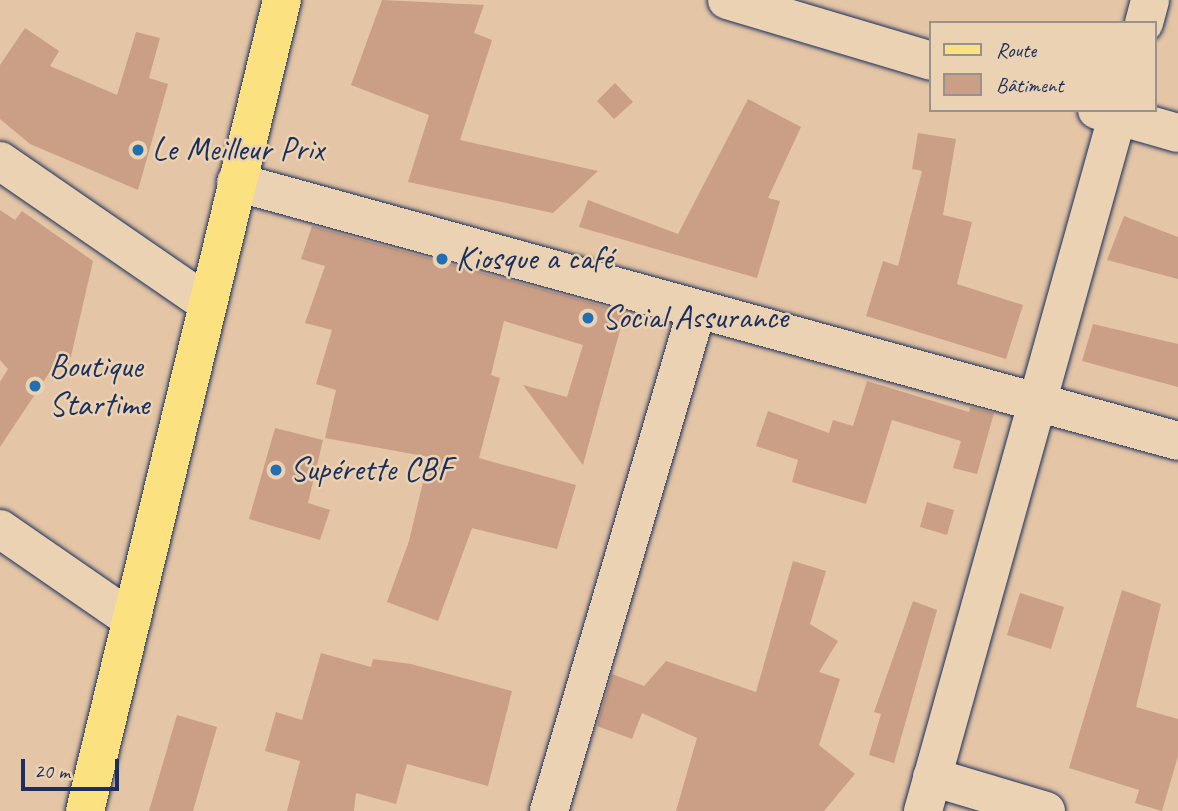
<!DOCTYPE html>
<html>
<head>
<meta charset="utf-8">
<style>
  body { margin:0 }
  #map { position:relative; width:1178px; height:811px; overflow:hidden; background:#e4c5a5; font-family:Caveat,sans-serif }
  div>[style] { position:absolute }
  .building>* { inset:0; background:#cb9f85 }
  .roads { filter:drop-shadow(0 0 2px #1b2f5e) drop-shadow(0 0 2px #1b2f5e) }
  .minor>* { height:38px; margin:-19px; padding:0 19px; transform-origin:19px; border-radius:19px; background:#ead2b2 }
  .major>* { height:38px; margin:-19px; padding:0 19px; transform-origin:19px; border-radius:19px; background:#fbe180 }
  .dots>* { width:19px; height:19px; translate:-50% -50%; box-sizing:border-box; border:4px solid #ead2b2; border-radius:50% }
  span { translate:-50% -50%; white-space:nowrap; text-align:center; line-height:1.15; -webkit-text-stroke:5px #ead2b2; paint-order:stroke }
  .poi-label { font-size:33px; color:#1b2f5e }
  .left { translate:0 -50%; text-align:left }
  .legend { position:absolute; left:929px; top:21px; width:228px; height:91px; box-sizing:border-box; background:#ead2b2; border:2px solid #979190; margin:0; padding:9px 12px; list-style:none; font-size:21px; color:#1b2f5e }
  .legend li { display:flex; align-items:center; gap:14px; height:35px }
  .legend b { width:35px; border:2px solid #979190 }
  .scale { position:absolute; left:21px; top:759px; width:98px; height:32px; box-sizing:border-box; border:4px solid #1b2f5e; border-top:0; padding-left:9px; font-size:21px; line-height:24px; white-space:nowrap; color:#1b2f5e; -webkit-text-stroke:5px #ead2b2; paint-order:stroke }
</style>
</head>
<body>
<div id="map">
  <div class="building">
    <div style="clip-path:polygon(382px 0,484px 5px,474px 33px,492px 40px,460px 140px,598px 171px,553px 213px,408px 182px,429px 115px,351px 85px)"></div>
    <div style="clip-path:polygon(25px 28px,59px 51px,50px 66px,117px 95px,136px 32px,160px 38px,149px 78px,168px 84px,138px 190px,30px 144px,0 119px,0 65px)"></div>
    <div style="clip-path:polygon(615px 83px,633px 102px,614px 119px,597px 101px)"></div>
    <div style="clip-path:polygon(748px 99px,801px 127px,768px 198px,780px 201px,757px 278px,579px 227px,588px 200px,678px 234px)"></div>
    <div style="clip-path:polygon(918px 133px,956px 139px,943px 215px,972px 222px,957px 284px,1023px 305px,1006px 359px,866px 316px,883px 261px,898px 266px,922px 171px,912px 169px)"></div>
    <div style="clip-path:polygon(0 210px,15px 220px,22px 211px,93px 261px,69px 365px,59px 358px,0 447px,0 382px,8px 369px,0 360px)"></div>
    <div style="clip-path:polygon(1124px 216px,1178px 237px,1178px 279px,1107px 260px)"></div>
    <div style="clip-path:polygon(312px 226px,625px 312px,583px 465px,523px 385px,567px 397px,583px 345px,504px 321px,491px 375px,500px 378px,479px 458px,576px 485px,557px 549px,472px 528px,438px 621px,387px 602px,409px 541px,429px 457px,325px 438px,336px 390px,316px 384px,332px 330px,305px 323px,325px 266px,301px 259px)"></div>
    <div style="clip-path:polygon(1093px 324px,1178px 344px,1178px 387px,1082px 361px)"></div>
    <div style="clip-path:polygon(867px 381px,969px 412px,970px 407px,994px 413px,977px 474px,953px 468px,961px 441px,892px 420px,866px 504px,792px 482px,798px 460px,756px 446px,768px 411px,829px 433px,833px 420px,853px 426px)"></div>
    <div style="clip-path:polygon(275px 428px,323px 440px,308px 503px,330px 510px,320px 540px,249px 519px)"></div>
    <div style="clip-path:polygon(927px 502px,954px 510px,947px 535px,920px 527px)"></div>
    <div style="clip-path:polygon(793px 561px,826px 571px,810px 624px,838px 641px,819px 672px,840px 679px,819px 745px,855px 774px,824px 811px,676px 811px,697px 738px,642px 713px,632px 739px,597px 726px,612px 674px,644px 686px,666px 661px,756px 692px)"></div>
    <div style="clip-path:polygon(1122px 590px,1161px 604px,1136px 707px,1178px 719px,1178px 756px,1162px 811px,1135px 803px,1139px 790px,1069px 768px)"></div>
    <div style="clip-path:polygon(1020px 593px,1064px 607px,1051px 649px,1007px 635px)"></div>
    <div style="clip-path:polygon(913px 601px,937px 610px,894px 763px,869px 755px,881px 714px,874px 712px)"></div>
    <div style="clip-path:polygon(321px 653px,371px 667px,373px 659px,411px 664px,512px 691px,488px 786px,407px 764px,396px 804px,356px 793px,354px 811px,287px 811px,300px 761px,265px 751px,276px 712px,302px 720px)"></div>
    <div style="clip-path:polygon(177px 715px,217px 727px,193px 811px,149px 811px)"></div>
  </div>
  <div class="roads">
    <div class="minor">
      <div style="left:727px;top:0;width:213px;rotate:16.6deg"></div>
      <div style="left:1144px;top:23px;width:24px;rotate:-75deg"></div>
      <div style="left:1097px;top:110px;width:84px;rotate:15.9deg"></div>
      <div style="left:0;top:161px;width:249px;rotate:34.5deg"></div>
      <div style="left:236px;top:182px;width:977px;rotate:15.37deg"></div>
      <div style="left:0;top:529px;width:160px;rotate:34.6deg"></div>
      <div style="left:932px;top:777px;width:119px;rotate:16.6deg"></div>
      <div style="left:549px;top:811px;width:523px;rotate:-73.57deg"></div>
      <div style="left:923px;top:811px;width:728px;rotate:-74.38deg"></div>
    </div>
    <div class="major">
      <div style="left:85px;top:811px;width:835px;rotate:-76.35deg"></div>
    </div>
  </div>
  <div class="dots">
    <div style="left:138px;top:150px;background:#1f6fb2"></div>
    <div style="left:442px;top:259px;background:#1f6fb2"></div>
    <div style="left:588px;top:318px;background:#1f6fb2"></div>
    <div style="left:35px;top:386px;background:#1f6fb2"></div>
    <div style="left:276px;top:470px;background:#1f6fb2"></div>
  </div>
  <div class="poi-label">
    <span class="left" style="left:152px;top:150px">Le Meilleur Prix</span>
    <span class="left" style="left:456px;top:259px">Kiosque a café</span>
    <span class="left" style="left:602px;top:318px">Social Assurance</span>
    <span class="left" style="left:49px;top:386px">Boutique<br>Startime</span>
    <span class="left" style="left:290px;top:470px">Supérette CBF</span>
  </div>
  <ul class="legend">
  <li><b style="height:9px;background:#fbe180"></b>Route</li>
  <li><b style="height:19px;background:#cb9f85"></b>Bâtiment</li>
  </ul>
  <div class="scale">20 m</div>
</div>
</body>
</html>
